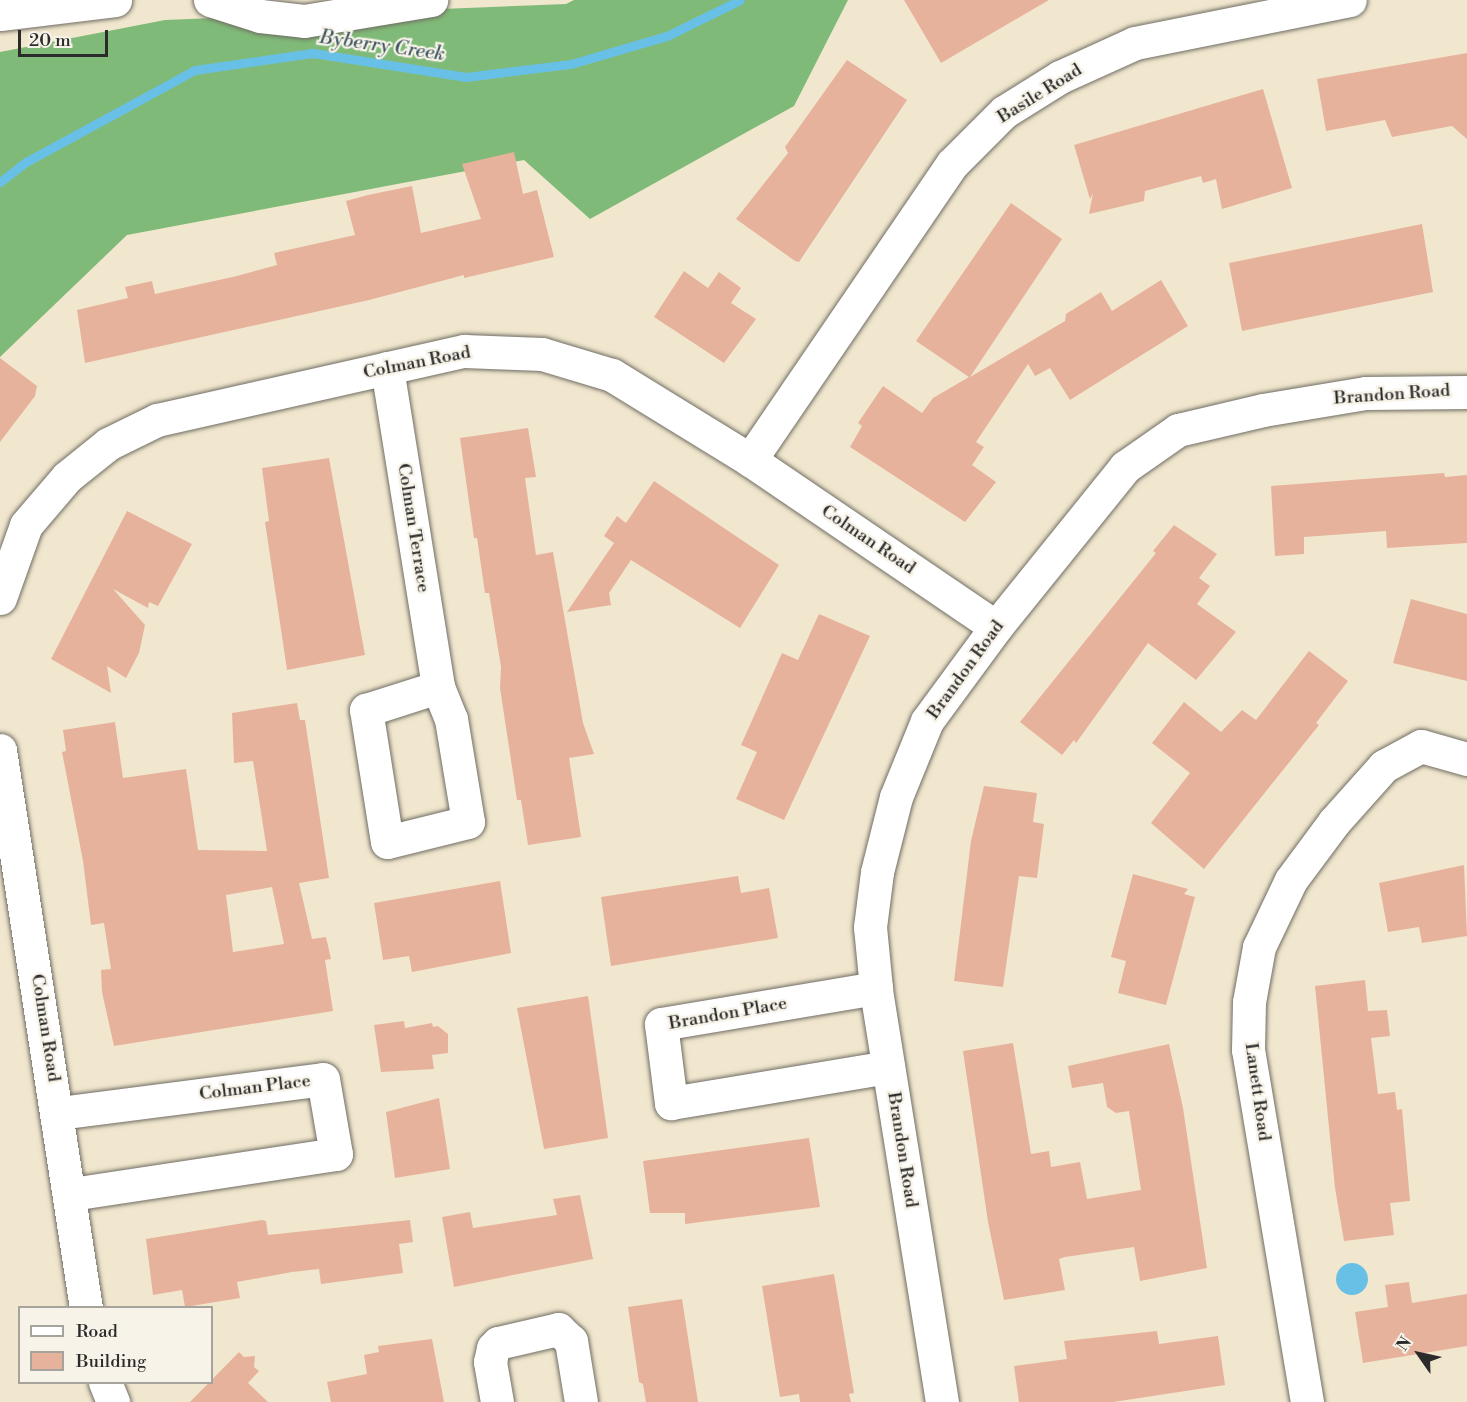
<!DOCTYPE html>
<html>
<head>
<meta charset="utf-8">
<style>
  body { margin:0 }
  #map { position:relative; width:1467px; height:1402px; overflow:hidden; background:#f1e7ce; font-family:"Libre Bodoni",serif }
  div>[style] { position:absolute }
  .forest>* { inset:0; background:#80ba78 }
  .water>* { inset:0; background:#69c0e6 }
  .round { border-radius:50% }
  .stream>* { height:9px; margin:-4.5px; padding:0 4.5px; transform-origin:4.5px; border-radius:4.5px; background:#69c0e6 }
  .building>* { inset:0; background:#e7b29c }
  .roads { filter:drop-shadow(0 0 2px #706d64) drop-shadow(0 0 2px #706d64) }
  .minor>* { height:33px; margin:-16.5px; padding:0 16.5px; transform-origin:16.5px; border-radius:16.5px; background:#fff }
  span { translate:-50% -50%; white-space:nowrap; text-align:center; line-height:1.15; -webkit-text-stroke:4.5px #f7f3e8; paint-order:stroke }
  .street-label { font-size:18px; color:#2b2b2b }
  .water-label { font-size:20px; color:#3e5863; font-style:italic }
  .legend { position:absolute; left:18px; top:1306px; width:195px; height:78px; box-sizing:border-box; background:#f7f3e8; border:2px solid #a5a39c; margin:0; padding:8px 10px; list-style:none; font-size:18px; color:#2b2b2b }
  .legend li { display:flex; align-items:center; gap:12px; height:30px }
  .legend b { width:30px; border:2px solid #a5a39c }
  .north { position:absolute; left:1389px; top:1324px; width:60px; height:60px; -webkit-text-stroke:4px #f7f3e8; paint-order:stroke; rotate:304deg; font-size:16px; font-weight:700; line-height:24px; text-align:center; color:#2b2b2b }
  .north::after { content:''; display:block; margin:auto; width:21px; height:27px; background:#2b2b2b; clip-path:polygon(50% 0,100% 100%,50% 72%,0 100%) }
  .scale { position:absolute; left:18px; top:30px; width:90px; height:27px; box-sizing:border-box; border:3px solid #2b2b2b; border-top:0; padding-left:8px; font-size:18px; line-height:21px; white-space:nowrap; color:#2b2b2b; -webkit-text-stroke:4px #f7f3e8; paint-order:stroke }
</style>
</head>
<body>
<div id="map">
  <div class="forest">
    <div style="clip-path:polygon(574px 0,848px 0,794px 106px,590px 219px,524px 160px,127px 235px,0 357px,0 52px,165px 20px,566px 4px)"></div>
  </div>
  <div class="water">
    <div class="round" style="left:1336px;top:1263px;width:32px;height:32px"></div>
  </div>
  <div class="stream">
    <div style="left:0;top:182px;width:33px;rotate:-38deg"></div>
    <div style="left:26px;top:162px;width:192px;rotate:-28.6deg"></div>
    <div style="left:195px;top:70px;width:119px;rotate:-8.2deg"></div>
    <div style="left:313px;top:53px;width:155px;rotate:8.9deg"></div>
    <div style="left:466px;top:77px;width:106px;rotate:-7.1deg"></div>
    <div style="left:571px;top:64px;width:100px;rotate:-16.3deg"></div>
    <div style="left:667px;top:36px;width:81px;rotate:-26.3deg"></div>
  </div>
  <div class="building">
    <div style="clip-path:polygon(904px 0,1049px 0,941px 63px)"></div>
    <div style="clip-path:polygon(1467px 53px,1467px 139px,1452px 126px,1392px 137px,1385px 120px,1326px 131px,1317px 79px)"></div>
    <div style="clip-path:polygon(847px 60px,907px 100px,799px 262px,795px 261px,736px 219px,788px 153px,785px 147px)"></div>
    <div style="clip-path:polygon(1263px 89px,1292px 188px,1222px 209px,1216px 179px,1203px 183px,1201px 176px,1145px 191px,1144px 201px,1089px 214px,1093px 193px,1090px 199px,1074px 145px)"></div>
    <div style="clip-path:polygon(514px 152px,523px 194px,537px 190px,554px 257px,464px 278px,464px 275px,369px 300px,85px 363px,77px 310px,128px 298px,125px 287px,152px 281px,155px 294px,237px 276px,277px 265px,274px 253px,355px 235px,346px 201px,368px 195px,412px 186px,421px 233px,481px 219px,462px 164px)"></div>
    <div style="clip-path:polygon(1011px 203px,1062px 239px,970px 377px,1065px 321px,1066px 314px,1101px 292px,1112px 311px,1161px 280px,1188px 326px,1070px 400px,1050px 368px,1035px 376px,1028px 364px,976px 442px,984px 447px,972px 465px,996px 482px,965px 522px,850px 447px,862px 426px,858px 423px,883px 386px,922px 413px,933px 398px,969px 377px,916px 341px)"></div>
    <div style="clip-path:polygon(1422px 224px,1433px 292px,1242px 331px,1229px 263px)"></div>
    <div style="clip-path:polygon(684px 271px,708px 288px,719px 272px,741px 288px,731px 303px,756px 319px,724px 363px,654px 317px)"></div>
    <div style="clip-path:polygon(0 358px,37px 386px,35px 396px,0 442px)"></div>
    <div style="clip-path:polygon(528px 428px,536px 477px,525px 478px,536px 555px,553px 552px,583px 723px,594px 754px,569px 758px,581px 837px,528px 845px,521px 800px,517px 800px,500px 688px,501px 667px,489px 593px,485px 593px,477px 538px,474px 538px,460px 438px)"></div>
    <div style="clip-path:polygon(329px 458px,365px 655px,287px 670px,265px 522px,269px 521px,262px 468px)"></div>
    <div style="clip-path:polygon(1444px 473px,1445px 477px,1467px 475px,1467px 543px,1387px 548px,1386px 531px,1304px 537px,1304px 554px,1275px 556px,1271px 486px)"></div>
    <div style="clip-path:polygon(654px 481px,779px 565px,740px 628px,631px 560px,609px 593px,611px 605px,567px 612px,614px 543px,604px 536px,617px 516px,626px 523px)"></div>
    <div style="clip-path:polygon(127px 511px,192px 544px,158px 606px,149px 602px,148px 608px,113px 589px,145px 625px,139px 653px,126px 678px,107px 666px,111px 693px,51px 659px)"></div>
    <div style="clip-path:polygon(1174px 525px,1217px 554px,1199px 578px,1210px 586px,1197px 604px,1236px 632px,1196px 680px,1148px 643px,1076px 743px,1074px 740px,1062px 755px,1020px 722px,1156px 553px,1153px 551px)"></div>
    <div style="clip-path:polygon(1411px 599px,1467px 614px,1467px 681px,1393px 663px)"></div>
    <div style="clip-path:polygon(819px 614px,870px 636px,784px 820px,736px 799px,757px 752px,741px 745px,782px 653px,798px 660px)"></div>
    <div style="clip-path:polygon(1309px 651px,1348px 681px,1316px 723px,1319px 725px,1204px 869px,1151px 823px,1190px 773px,1152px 743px,1184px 702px,1221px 732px,1242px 710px,1256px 720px)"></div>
    <div style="clip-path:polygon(evenodd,297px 703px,300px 720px,305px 720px,329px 878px,299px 883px,312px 939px,326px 937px,331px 959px,325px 960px,333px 1011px,114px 1046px,102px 992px,101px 970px,111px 969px,104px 923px,91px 925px,83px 861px,62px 752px,66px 751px,63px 730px,115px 722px,123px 778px,186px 769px,198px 850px,267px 851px,253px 761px,234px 763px,232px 713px,297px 703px,272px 887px,284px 944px,233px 952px,226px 895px,272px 887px)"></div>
    <div style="clip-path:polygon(984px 786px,1037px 793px,1033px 822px,1044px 824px,1037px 878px,1019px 876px,1003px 987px,954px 981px,971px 841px)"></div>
    <div style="clip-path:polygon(1464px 865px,1467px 936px,1422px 943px,1419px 927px,1388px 932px,1379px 883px)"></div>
    <div style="clip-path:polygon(1133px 874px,1188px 889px,1184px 894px,1195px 897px,1166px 1005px,1118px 993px,1126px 961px,1111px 957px)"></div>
    <div style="clip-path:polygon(738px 876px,741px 893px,769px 888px,778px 938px,611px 966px,601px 897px)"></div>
    <div style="clip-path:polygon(500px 881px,511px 953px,412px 972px,409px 956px,383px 960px,374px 903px)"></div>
    <div style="clip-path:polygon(1365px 980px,1368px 1011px,1387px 1010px,1390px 1036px,1371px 1038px,1378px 1094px,1395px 1092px,1397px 1110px,1402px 1109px,1410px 1201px,1390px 1203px,1394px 1235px,1344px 1241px,1335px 1188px,1315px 986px)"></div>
    <div style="clip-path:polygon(588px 996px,608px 1138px,544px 1149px,517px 1008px)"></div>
    <div style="clip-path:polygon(404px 1021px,405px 1028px,432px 1023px,433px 1027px,438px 1026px,448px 1034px,448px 1053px,432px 1055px,434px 1069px,381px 1072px,374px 1025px)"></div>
    <div style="clip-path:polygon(1013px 1043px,1031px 1154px,1049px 1151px,1051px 1167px,1080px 1162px,1087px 1199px,1141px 1190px,1129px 1111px,1116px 1113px,1107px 1107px,1103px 1083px,1072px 1088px,1068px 1066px,1169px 1044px,1183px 1108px,1207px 1268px,1140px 1281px,1134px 1247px,1065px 1257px,1059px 1259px,1065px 1290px,1004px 1300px,988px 1222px,963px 1051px)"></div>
    <div style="clip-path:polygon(439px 1098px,450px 1169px,395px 1178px,386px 1112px)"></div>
    <div style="clip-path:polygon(809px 1138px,820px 1207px,685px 1224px,685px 1213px,650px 1213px,643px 1161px)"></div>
    <div style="clip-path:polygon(580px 1195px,593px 1259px,454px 1287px,442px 1217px,470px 1212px,473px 1228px,557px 1215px,553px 1199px)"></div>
    <div style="clip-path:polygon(262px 1220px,266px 1221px,268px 1235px,410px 1220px,413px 1242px,399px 1244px,403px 1273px,321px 1284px,319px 1269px,292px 1272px,237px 1282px,240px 1298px,185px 1307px,182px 1290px,153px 1295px,146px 1239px)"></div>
    <div style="clip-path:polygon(834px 1274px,854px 1393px,849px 1394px,851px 1402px,800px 1402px,799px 1394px,780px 1397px,762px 1286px)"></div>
    <div style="clip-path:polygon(1409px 1282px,1412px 1303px,1467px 1294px,1467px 1346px,1363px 1363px,1355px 1312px,1388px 1307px,1385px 1285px)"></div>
    <div style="clip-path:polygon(682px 1299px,698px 1402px,646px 1402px,643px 1384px,639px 1382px,628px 1307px)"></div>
    <div style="clip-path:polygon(1157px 1331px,1159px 1344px,1218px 1336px,1225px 1385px,1113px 1402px,1019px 1402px,1014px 1366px,1067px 1359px,1064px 1341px)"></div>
    <div style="clip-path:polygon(432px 1339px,444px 1402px,331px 1402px,327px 1382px,367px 1374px,364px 1355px,379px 1352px,378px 1346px)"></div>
    <div style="clip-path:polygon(239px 1352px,244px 1357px,255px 1356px,254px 1367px,259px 1371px,248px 1383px,268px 1402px,190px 1402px)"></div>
  </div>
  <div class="roads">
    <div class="minor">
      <div style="left:210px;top:0;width:52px;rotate:17.7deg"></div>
      <div style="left:260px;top:16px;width:44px;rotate:6.5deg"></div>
      <div style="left:304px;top:21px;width:129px;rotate:-9.4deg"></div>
      <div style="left:0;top:14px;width:116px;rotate:-6.9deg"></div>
      <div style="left:387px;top:368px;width:323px;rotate:80.9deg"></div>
      <div style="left:750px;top:460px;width:358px;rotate:-55.7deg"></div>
      <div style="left:952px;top:164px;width:74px;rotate:-45deg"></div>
      <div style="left:1004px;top:112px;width:66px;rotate:-32deg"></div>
      <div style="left:1060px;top:77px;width:82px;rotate:-24.4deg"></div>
      <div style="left:1135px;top:43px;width:219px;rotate:-11.3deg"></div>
      <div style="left:0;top:598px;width:77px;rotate:-70.4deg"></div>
      <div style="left:26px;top:525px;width:63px;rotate:-49.5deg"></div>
      <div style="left:67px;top:477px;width:53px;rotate:-38.8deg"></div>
      <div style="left:108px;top:444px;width:55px;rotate:-26.1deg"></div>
      <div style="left:157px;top:420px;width:315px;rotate:-12.7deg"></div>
      <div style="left:464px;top:351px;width:78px;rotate:2.2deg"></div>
      <div style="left:542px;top:354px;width:73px;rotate:16.7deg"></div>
      <div style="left:612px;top:375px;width:162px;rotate:31.6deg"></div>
      <div style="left:750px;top:460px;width:297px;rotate:34.2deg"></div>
      <div style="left:438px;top:687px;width:35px;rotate:68deg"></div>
      <div style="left:451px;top:719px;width:104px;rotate:80.6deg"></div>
      <div style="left:468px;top:822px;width:83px;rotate:166.1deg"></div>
      <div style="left:387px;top:842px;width:134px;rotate:-99deg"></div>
      <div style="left:366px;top:710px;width:76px;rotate:-17.7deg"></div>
      <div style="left:0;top:750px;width:565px;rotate:81.24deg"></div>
      <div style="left:876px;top:988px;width:218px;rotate:170.5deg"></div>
      <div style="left:661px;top:1024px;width:80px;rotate:82.8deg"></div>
      <div style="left:671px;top:1103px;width:220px;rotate:-9.4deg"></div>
      <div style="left:59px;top:1113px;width:266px;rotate:-7.3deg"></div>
      <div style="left:323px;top:1079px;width:76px;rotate:80.2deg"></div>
      <div style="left:336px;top:1154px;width:269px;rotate:171.4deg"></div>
      <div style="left:105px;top:1382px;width:22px;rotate:68deg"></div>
      <div style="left:497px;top:1402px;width:41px;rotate:-99.9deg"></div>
      <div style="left:490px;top:1362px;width:14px;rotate:-78deg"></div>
      <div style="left:493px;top:1348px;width:7px;rotate:-45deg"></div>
      <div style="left:498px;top:1343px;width:62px;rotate:-13.1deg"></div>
      <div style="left:558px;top:1329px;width:18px;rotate:43deg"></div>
      <div style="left:571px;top:1341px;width:62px;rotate:80.7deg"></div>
      <div style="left:942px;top:1402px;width:419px;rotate:-99.1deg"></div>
      <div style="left:876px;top:988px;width:61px;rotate:-95.6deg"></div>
      <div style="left:870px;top:927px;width:55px;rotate:-82.7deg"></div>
      <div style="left:877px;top:872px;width:77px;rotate:-75.8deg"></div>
      <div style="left:896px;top:797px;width:82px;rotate:-67.8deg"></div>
      <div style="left:927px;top:721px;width:117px;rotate:-53.7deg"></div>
      <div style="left:996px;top:627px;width:206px;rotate:-51.1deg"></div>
      <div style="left:1125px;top:467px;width:65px;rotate:-34.9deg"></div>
      <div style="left:1178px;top:430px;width:87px;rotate:-13.2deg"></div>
      <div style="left:1263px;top:410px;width:104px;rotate:-9.4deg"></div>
      <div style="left:1366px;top:393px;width:101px;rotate:-0.6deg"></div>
      <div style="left:1307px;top:1402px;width:357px;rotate:-99.5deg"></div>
      <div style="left:1248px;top:1050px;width:48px;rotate:-88.8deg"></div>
      <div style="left:1249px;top:1002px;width:56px;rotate:-79.7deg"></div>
      <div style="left:1259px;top:947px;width:74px;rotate:-64.5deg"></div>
      <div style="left:1291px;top:880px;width:72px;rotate:-53.4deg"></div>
      <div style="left:1334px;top:822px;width:75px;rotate:-48.2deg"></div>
      <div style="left:1384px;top:766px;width:42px;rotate:-28.4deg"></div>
      <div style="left:1421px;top:746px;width:48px;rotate:15.8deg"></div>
    </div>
  </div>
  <div class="street-label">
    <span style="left:1040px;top:94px;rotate:-32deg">Basile Road</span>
    <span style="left:417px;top:363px;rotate:-11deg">Colman Road</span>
    <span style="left:1392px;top:395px;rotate:-4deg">Brandon Road</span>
    <span style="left:413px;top:528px;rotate:81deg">Colman Terrace</span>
    <span style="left:868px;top:540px;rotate:34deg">Colman Road</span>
    <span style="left:966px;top:670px;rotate:-54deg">Brandon Road</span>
    <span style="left:728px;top:1014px;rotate:-10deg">Brandon Place</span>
    <span style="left:45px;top:1028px;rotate:81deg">Colman Road</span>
    <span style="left:255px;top:1088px;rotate:-7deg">Colman Place</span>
    <span style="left:1257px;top:1092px;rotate:82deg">Lanett Road</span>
    <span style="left:902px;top:1150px;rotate:81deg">Brandon Road</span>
  </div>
  <div class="water-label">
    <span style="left:382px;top:46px;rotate:8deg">Byberry Creek</span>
  </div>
  <ul class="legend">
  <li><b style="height:8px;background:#fff"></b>Road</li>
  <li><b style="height:16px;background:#e7b29c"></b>Building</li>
  </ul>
  <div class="north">N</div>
  <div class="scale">20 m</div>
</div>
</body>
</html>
